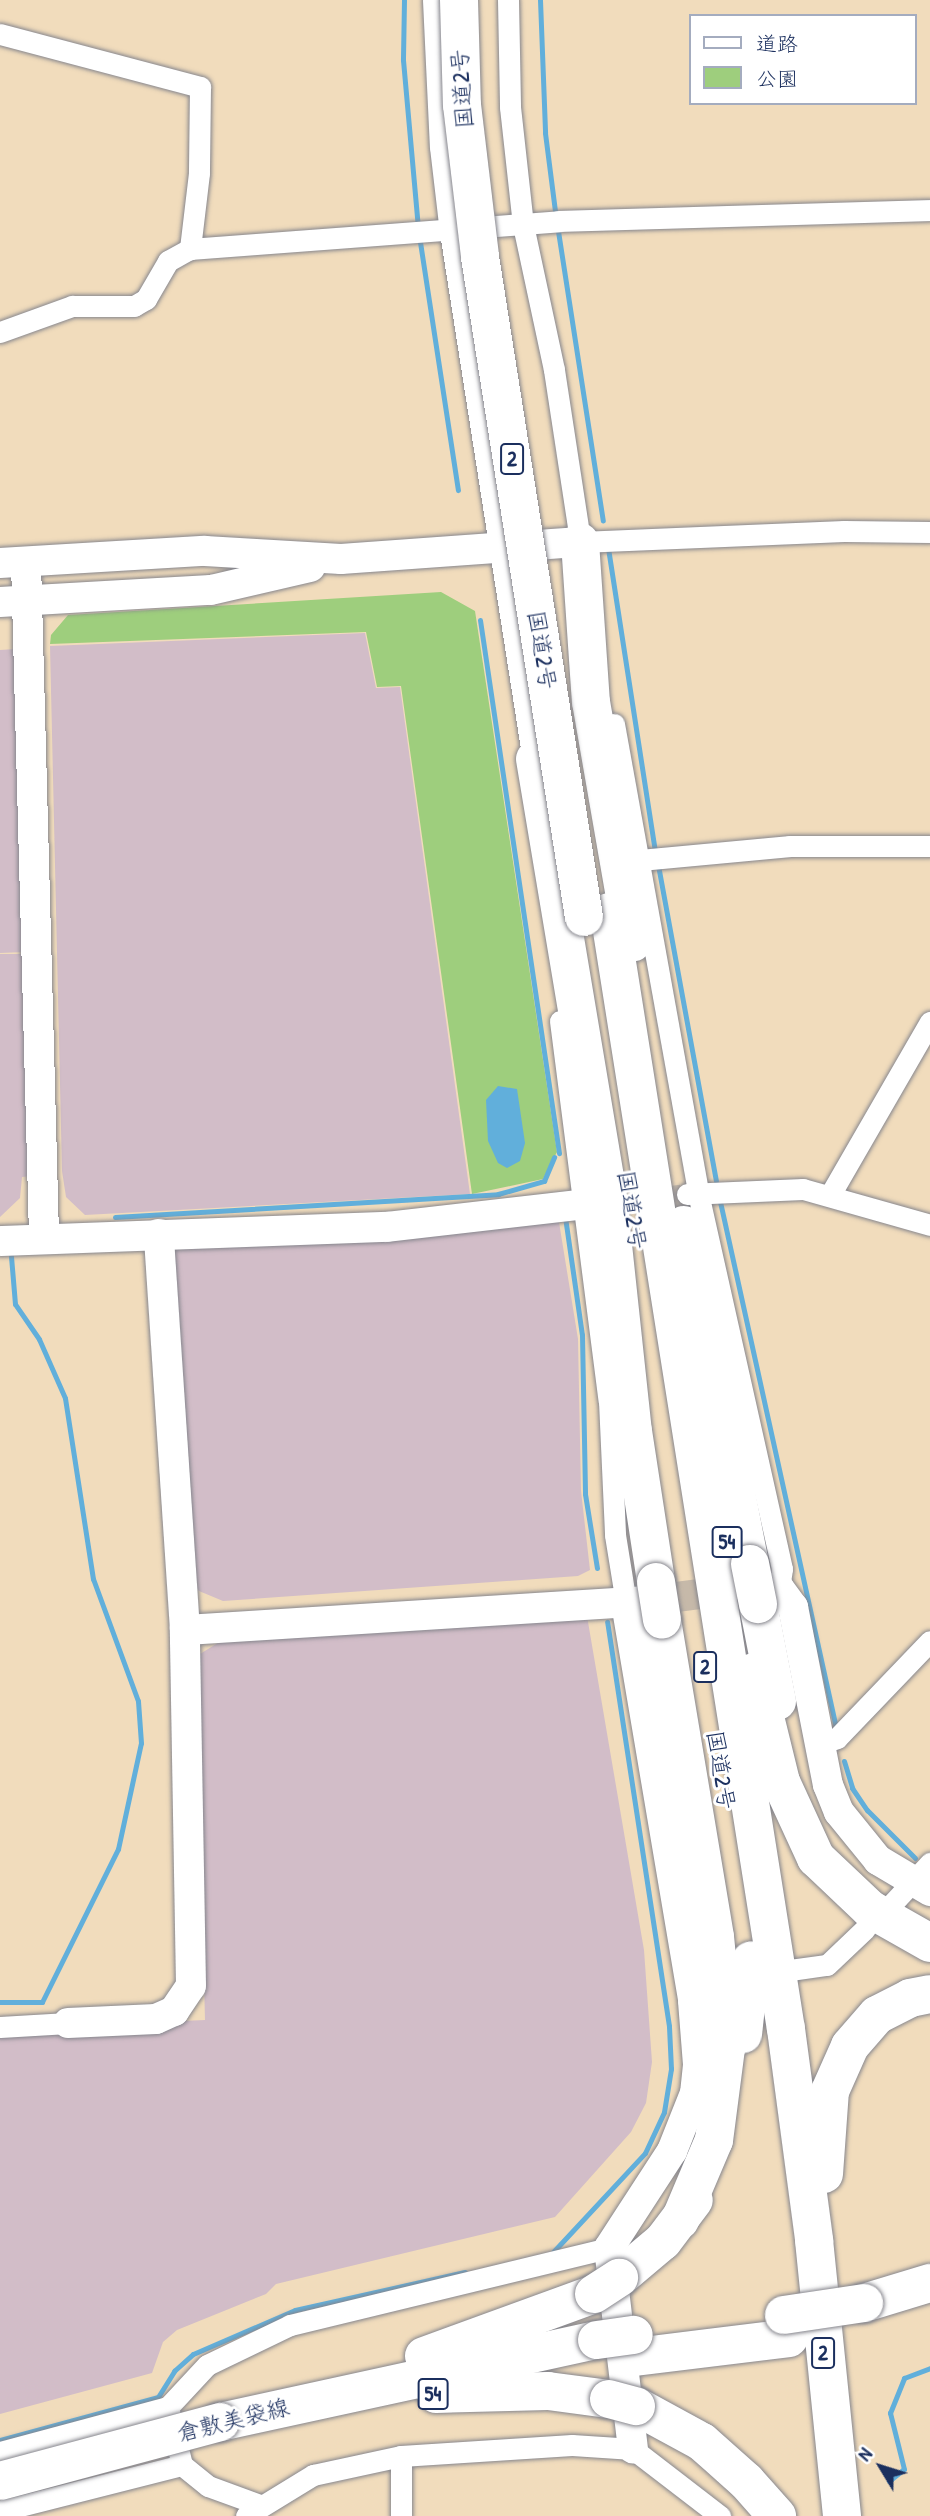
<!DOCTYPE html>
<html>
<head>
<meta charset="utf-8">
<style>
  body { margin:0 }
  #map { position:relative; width:930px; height:2516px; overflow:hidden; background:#f1dcbc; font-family:"Patrick Hand","Klee One",sans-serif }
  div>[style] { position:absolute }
  .industrial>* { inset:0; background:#d2bdc8 }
  .green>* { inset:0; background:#9ece7d }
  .water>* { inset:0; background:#61afdb }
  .stream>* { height:5px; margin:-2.5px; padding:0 2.5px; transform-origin:2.5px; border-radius:2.5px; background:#61afdb }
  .street-tunnel>* { height:21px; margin-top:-10.5px; transform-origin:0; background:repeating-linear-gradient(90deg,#c6b9a9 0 21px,transparent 0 31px) }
  .secondary-tunnel>* { height:30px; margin-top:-15px; transform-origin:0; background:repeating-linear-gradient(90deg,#c6b9a9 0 30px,transparent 0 45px) }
  .roads { filter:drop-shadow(0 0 2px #86868d) drop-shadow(0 0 2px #86868d) }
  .street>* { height:21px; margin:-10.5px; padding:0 10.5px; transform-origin:10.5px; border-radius:10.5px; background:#fff }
  .secondary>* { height:30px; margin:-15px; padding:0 15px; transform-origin:15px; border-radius:15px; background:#fff }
  .highway>* { height:38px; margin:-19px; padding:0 19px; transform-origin:19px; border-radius:19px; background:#fff }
  .bridges { filter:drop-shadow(0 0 2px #86868d) drop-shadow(0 0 2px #86868d) }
  .highway-bridge>* { height:38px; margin:-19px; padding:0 19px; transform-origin:19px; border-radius:19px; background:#fff }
  span { translate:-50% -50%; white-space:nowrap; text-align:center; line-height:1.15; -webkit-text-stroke:6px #fff; paint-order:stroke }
  .shield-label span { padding:2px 5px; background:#fff; border:2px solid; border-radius:5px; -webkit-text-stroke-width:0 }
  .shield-label { font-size:21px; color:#1b2f5e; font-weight:700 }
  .street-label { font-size:23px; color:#1b2f5e }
  .legend { position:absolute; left:689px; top:14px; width:228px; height:91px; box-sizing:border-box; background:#fff; border:2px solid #a4acbf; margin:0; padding:9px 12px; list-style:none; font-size:21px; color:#1b2f5e }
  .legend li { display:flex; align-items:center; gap:14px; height:35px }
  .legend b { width:35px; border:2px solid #a4acbf }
  .north { position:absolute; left:846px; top:2432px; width:70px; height:70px; -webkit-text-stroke:5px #fff; paint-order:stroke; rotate:308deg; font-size:19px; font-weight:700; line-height:28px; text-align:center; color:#1b2f5e }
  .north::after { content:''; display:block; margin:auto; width:24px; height:32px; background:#1b2f5e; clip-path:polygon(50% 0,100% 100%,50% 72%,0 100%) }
</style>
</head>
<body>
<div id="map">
  <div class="industrial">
    <div style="clip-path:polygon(365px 633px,376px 688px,400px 687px,470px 1194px,85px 1215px,66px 1197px,62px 1171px,50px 646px)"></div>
    <div style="clip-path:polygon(16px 649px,24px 952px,0 953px,0 650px)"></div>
    <div style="clip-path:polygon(0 954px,24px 954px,31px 1176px,22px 1177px,20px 1198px,0 1217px)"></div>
    <div style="clip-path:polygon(558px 1216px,578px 1339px,581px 1491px,590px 1570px,578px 1576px,223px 1601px,199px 1591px,192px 1582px,169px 1252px,179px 1243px)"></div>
    <div style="clip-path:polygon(587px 1616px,644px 1950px,652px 2062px,646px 2103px,631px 2132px,555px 2217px,276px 2284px,266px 2294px,177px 2330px,163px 2342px,152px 2373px,0 2414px,0 2029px,205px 2020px,196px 1664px,200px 1654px,221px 1641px)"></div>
  </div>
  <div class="green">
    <div style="clip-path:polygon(441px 592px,475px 611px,557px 1152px,543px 1179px,472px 1194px,401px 686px,377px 687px,366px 632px,50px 644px,51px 635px,68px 615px)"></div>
  </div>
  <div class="water">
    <div style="clip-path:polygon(498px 1086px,517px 1089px,525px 1143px,520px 1161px,507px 1168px,498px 1163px,488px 1141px,486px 1100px)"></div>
  </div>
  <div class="stream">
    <div style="left:404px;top:0;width:60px;rotate:91deg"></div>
    <div style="left:403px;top:60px;width:168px;rotate:84.9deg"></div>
    <div style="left:540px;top:0;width:133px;rotate:87.8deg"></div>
    <div style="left:545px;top:133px;width:79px;rotate:82.7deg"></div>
    <div style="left:558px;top:231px;width:293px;rotate:81.2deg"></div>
    <div style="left:420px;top:242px;width:251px;rotate:81.3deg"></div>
    <div style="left:608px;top:548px;width:306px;rotate:81.2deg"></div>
    <div style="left:480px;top:620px;width:539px;rotate:81.57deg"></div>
    <div style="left:658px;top:865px;width:321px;rotate:79.6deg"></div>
    <div style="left:719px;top:1197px;width:544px;rotate:77.57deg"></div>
    <div style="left:115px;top:1217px;width:384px;rotate:-3.4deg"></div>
    <div style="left:498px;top:1194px;width:48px;rotate:-15.8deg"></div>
    <div style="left:544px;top:1181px;width:26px;rotate:-67deg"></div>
    <div style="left:565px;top:1217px;width:119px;rotate:81.8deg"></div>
    <div style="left:582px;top:1335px;width:159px;rotate:88.9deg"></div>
    <div style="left:585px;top:1494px;width:75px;rotate:80.8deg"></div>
    <div style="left:844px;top:1761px;width:28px;rotate:73deg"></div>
    <div style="left:852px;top:1788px;width:27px;rotate:56deg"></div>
    <div style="left:867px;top:1810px;width:68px;rotate:45deg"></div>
    <div style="left:0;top:2002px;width:42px"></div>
    <div style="left:42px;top:2002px;width:171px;rotate:-63.6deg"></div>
    <div style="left:118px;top:1849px;width:108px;rotate:-77.8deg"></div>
    <div style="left:141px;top:1743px;width:42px;rotate:-94.1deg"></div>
    <div style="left:138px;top:1701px;width:130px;rotate:-110.2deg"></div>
    <div style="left:93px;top:1579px;width:183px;rotate:-98.8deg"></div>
    <div style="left:65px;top:1398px;width:64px;rotate:-113.8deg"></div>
    <div style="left:39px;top:1339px;width:42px;rotate:-124.4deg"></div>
    <div style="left:15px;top:1304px;width:48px;rotate:-94.8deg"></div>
    <div style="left:553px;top:2252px;width:135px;rotate:-47.1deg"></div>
    <div style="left:645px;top:2153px;width:45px;rotate:-65.1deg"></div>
    <div style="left:664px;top:2112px;width:44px;rotate:-80.8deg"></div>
    <div style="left:671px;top:2069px;width:43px;rotate:-92.7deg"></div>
    <div style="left:669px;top:2026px;width:409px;rotate:-98.7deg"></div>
    <div style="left:0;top:2440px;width:164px;rotate:-15.2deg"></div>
    <div style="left:158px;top:2397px;width:31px;rotate:-58deg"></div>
    <div style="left:174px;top:2371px;width:25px;rotate:-42deg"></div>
    <div style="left:193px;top:2354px;width:111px;rotate:-23.3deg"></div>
    <div style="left:295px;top:2310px;width:174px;rotate:-12.6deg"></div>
    <div style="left:889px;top:2481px;width:19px;rotate:-39deg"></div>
    <div style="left:904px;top:2469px;width:58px;rotate:-104deg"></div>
    <div style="left:890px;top:2413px;width:38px;rotate:-68deg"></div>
    <div style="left:904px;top:2378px;width:28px;rotate:-21deg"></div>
  </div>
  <div class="street-tunnel">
    <div style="left:599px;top:1205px;width:89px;rotate:-7.1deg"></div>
  </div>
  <div class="secondary-tunnel">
    <div style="left:669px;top:1598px;width:70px;rotate:-7.4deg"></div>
  </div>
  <div class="roads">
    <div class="street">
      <div style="left:433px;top:0;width:147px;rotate:87.3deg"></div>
      <div style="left:440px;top:147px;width:86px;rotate:83.3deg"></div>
      <div style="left:450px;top:232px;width:542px;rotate:81.08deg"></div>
      <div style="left:508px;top:0;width:107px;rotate:88.9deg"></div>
      <div style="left:510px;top:107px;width:119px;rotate:83.7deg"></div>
      <div style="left:523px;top:225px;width:148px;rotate:77.9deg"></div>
      <div style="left:554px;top:370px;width:184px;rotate:81.3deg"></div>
      <div style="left:0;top:34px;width:207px;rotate:14.8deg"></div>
      <div style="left:200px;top:87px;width:86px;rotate:90.7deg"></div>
      <div style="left:199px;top:173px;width:77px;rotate:96.8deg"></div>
      <div style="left:0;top:332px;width:77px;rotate:-19.9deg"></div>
      <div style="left:72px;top:306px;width:62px"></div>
      <div style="left:134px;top:306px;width:14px;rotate:-30deg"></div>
      <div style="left:146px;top:299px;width:44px;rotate:-59.9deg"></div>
      <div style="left:168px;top:261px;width:25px;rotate:-29deg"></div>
      <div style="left:190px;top:249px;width:370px;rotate:-4.3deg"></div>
      <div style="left:559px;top:221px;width:371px;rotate:-1.7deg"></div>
      <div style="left:580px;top:542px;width:264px;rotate:-2.4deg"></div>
      <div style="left:844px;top:531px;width:86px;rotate:0.7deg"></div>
      <div style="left:614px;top:724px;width:476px;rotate:79.8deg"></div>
      <div style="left:698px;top:1193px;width:385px;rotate:77.4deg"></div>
      <div style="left:782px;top:1569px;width:19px;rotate:99deg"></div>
      <div style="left:640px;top:860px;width:151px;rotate:-5.3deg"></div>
      <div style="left:790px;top:846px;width:140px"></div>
      <div style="left:560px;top:1021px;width:383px;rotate:82.7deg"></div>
      <div style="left:609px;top:1401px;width:134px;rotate:87.4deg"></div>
      <div style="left:615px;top:1535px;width:69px;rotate:80.8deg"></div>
      <div style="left:687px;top:1194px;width:116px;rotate:-2.5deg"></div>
      <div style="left:803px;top:1189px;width:132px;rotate:15.8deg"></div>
      <div style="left:830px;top:1195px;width:200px;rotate:-60deg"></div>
      <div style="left:820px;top:1744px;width:18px;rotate:-19deg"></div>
      <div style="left:837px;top:1738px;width:134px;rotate:-46.2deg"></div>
      <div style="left:890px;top:1906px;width:59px;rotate:-47.1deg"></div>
      <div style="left:790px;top:1970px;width:37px;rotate:-8deg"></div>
      <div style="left:827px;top:1965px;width:52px;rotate:-43.5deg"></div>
      <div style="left:0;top:2027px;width:68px;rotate:-3.4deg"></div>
      <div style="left:0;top:2452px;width:174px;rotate:-15deg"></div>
      <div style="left:401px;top:2456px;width:60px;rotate:90deg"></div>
      <div style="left:260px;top:2505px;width:55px;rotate:-159.9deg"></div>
      <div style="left:208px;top:2486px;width:33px;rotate:-141deg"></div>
      <div style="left:182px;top:2465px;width:60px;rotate:-103.6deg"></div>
      <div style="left:168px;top:2407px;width:57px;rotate:-47.1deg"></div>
      <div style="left:207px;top:2365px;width:92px;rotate:-25.7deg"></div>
      <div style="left:290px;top:2325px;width:328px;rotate:-13.6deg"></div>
      <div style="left:0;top:2511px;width:188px;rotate:-14.2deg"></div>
      <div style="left:246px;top:2516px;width:79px;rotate:-31.5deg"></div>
      <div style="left:313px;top:2475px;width:90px;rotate:-12.2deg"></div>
      <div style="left:401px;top:2456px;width:171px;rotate:-3.7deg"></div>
      <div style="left:572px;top:2445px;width:61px;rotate:3.8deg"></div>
      <div style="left:633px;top:2449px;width:110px;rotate:37.6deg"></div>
    </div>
    <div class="secondary">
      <div style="left:26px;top:562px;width:676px;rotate:88.47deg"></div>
      <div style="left:0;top:563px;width:205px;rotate:-3.4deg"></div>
      <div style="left:205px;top:551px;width:136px;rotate:3.4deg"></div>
      <div style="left:341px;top:559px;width:240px;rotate:-4.1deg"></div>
      <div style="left:0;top:602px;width:211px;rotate:-3.3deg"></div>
      <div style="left:211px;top:590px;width:102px;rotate:-13.1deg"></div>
      <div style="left:0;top:1241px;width:387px;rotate:-2.1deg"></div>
      <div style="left:387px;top:1227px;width:200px;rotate:-6.6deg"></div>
      <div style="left:748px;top:1588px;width:31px"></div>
      <div style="left:779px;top:1588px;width:24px;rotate:54deg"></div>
      <div style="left:793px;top:1607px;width:181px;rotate:78.9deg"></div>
      <div style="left:828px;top:1785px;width:29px;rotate:68deg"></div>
      <div style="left:839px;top:1812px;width:62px;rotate:50.9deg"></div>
      <div style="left:878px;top:1860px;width:61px;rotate:30.8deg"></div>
      <div style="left:626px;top:1603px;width:404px;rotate:80.4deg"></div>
      <div style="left:693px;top:2001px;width:64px;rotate:85.5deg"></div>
      <div style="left:698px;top:2065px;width:28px;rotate:96deg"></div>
      <div style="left:695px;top:2093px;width:62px;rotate:111.6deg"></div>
      <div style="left:672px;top:2151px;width:116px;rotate:123deg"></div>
      <div style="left:609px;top:2248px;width:202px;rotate:83.2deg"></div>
      <div style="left:185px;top:1630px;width:460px;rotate:-3.6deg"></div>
      <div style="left:68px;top:2023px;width:88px;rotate:-2.6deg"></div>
      <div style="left:156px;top:2019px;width:20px;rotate:-24deg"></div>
      <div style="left:174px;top:2011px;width:30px;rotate:-56deg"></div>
      <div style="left:191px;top:1986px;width:356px;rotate:-91deg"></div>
      <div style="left:185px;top:1630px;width:397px;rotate:-93.8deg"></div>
    </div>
    <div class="highway">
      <div style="left:580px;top:542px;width:160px;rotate:86.1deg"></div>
      <div style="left:591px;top:702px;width:244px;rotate:80.1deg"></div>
      <div style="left:535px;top:759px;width:436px;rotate:80.5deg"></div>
      <div style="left:607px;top:1189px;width:243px;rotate:83.9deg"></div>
      <div style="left:633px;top:1431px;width:153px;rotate:81.3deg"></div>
      <div style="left:609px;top:912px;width:1131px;rotate:81deg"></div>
      <div style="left:786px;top:2029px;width:213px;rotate:82.4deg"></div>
      <div style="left:814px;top:2240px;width:277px;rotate:84.2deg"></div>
      <div style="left:684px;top:1225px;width:345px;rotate:79deg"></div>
      <div style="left:758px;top:1604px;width:99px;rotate:78.9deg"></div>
      <div style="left:662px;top:1620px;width:321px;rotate:80.5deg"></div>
      <div style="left:715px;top:1937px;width:112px;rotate:84.3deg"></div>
      <div style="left:726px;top:2048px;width:93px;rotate:97.4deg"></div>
      <div style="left:714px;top:2140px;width:87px;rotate:113deg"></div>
      <div style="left:754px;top:1672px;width:113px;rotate:76.2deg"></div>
      <div style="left:781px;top:1782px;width:84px;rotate:65.3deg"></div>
      <div style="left:816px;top:1858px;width:74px;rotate:43.4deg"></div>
      <div style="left:870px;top:1909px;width:69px;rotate:29.5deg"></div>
      <div style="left:743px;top:2034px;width:74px;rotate:-83.8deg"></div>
      <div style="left:824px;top:2174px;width:83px;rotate:-85.9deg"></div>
      <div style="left:830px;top:2091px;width:49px;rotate:-66deg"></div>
      <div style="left:850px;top:2046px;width:41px;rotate:-48.9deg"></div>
      <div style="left:877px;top:2015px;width:37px;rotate:-27deg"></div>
      <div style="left:910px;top:1998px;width:20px;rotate:-11deg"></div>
      <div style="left:619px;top:2278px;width:57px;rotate:-40.1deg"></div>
      <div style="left:663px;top:2241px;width:51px;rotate:-52.9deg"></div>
      <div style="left:864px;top:2303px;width:69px;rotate:-16.9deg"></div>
      <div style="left:424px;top:2356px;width:181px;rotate:-20deg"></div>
      <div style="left:635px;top:2357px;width:155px;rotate:-7deg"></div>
      <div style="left:436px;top:2394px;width:112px;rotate:-1.5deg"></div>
      <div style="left:548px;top:2391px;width:62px;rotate:7.5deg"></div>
      <div style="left:636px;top:2406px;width:75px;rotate:28.6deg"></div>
      <div style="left:702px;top:2442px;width:59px;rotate:41.6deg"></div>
      <div style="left:746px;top:2481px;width:47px;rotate:48.5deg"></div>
      <div style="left:220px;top:2422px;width:386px;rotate:-12.3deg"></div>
    </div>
  </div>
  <div class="bridges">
    <div class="highway-bridge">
      <div style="left:459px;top:0;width:105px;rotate:88.4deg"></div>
      <div style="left:462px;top:105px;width:153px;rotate:83.2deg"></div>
      <div style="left:480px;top:257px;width:668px;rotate:81.05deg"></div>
      <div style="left:750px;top:1564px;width:41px;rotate:78.7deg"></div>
      <div style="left:656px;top:1582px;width:38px;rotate:81deg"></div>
      <div style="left:594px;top:2294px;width:30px;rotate:-33deg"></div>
      <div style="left:784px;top:2315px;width:81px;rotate:-8.5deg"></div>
      <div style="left:597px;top:2340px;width:37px;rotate:-8deg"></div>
      <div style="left:609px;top:2399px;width:28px;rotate:15deg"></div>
      <div style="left:0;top:2481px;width:228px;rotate:-15deg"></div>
    </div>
  </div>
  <div class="shield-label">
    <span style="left:512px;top:459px">2</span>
    <span style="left:727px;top:1542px">54</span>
    <span style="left:705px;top:1667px">2</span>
    <span style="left:823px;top:2353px">2</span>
    <span style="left:433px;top:2394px">54</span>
  </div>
  <div class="street-label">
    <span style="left:462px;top:89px;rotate:-94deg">国道2号</span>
    <span style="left:542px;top:650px;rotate:81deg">国道2号</span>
    <span style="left:632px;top:1210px;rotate:81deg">国道2号</span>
    <span style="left:721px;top:1770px;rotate:81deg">国道2号</span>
    <span style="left:233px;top:2420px;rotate:-14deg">倉敷美袋線</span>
  </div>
  <ul class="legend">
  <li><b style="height:9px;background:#fff"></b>道路</li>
  <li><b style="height:19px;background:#9ece7d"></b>公園</li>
  </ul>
  <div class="north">N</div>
</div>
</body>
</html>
